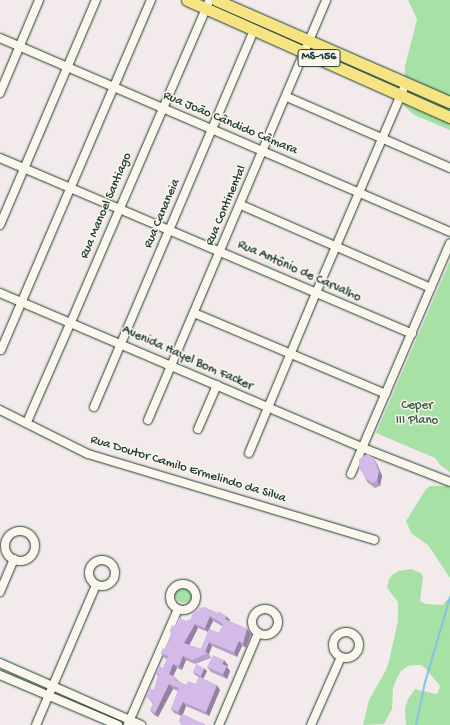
<!DOCTYPE html>
<html>
<head>
<meta charset="utf-8">
<style>
  body { margin:0 }
  #map { position:relative; width:450px; height:725px; overflow:hidden; background:#f3ebeb; font-family:"Gochi Hand",sans-serif }
  div>[style] { position:absolute }
  .green>* { inset:0; background:#a7e1a6 }
  .round { border-radius:50% }
  .stream>* { height:2px; margin:-1px; padding:0 1px; transform-origin:1px; border-radius:1px; background:#86c0e5 }
  .roads { filter:drop-shadow(0 0 1px #1f3d34) drop-shadow(0 0 1px #1f3d34) }
  .minor>* { height:8px; margin:-4px; padding:0 4px; transform-origin:4px; border-radius:4px; background:#fbf7ec }
  .minor>.ring { margin:-4px; padding:0; box-sizing:content-box; background:none; border:8px solid #fbf7ec; border-radius:50% }
  .major>* { height:11px; margin:-5.5px; padding:0 5.5px; transform-origin:5.5px; border-radius:5.5px; background:#f6e381 }
  .wall>* { inset:0; background:#b6a0c8 }
  .shaded-wall>* { inset:0; background:#9482a2 }
  .building>* { inset:0; background:#d4bae8 }
  span { translate:-50% -50%; white-space:nowrap; text-align:center; line-height:1.15; -webkit-text-stroke:3px #fbf7ec; paint-order:stroke }
  .shield-label span { padding:1px 3px; background:#fbf7ec; border:1px solid; border-radius:3px; -webkit-text-stroke-width:0 }
  .shield-label { font-size:12px; color:#1f3d34; font-weight:700 }
  .street-label { font-size:13px; color:#1f3d34 }
  .park-label { font-size:13px; color:#3a5e4b }
</style>
</head>
<body>
<div id="map">
  <div class="green">
    <div style="clip-path:polygon(408px 0,450px 0,450px 130px,414px 115px,404px 106px,405px 66px,417px 19px)"></div>
    <div style="clip-path:polygon(450px 261px,450px 472px,440px 465px,435px 458px,376px 433px)"></div>
    <div style="clip-path:polygon(430px 486px,450px 486px,450px 578px,428px 545px,411px 533px,406px 521px,426px 489px)"></div>
    <div style="clip-path:polygon(411px 569px,421px 573px,423px 577px,420px 601px,425px 604px,443px 605px,450px 596px,450px 725px,406px 725px,405px 708px,408px 699px,415px 689px,435px 694px,438px 693px,440px 686px,425px 668px,421px 665px,415px 665px,408px 666px,401px 671px,397px 678px,393px 688px,392px 709px,384px 724px,363px 725px,369px 700px,386px 670px,389px 661px,398px 621px,398px 602px,387px 588px,389px 579px,392px 575px,399px 571px)"></div>
    <div class="round" style="left:175px;top:585px;width:18px;height:18px"></div>
  </div>
  <div class="stream">
    <div style="left:416px;top:725px;width:40px;rotate:-78deg"></div>
    <div style="left:424px;top:686px;width:93px;rotate:-73.7deg"></div>
  </div>
  <div class="roads">
    <div class="minor">
      <div style="left:0;top:38px;width:490px;rotate:23.3deg"></div>
      <div style="left:0;top:93px;width:101px;rotate:-67.2deg"></div>
      <div style="left:287px;top:97px;width:178px;rotate:23.5deg"></div>
      <div style="left:0;top:158px;width:448px;rotate:23.1deg"></div>
      <div style="left:241px;top:205px;width:207px;rotate:23.6deg"></div>
      <div style="left:0;top:225px;width:245px;rotate:-66.9deg"></div>
      <div style="left:0;top:293px;width:395px;rotate:23.1deg"></div>
      <div style="left:363px;top:448px;width:93px;rotate:21.3deg"></div>
      <div style="left:194px;top:313px;width:208px;rotate:22.9deg"></div>
      <div style="left:1px;top:350px;width:381px;rotate:-66.8deg"></div>
      <div style="left:94px;top:407px;width:410px;rotate:-67deg"></div>
      <div style="left:0;top:410px;width:98px;rotate:26.6deg"></div>
      <div style="left:88px;top:454px;width:299px;rotate:16.7deg"></div>
      <div style="left:148px;top:420px;width:456px;rotate:-67deg"></div>
      <div style="left:27px;top:422px;width:109px;rotate:-66.3deg"></div>
      <div style="left:71px;top:322px;width:351px;rotate:-66.7deg"></div>
      <div style="left:198px;top:429px;width:48px;rotate:-66.6deg"></div>
      <div style="left:249px;top:453px;width:173px;rotate:-67.3deg"></div>
      <div style="left:316px;top:293px;width:228px;rotate:-66.8deg"></div>
      <div style="left:351px;top:474px;width:251px;rotate:-66.8deg"></div>
      <div class="ring" style="left:5px;top:531px;width:22px;height:22px"></div>
      <div class="ring" style="left:89px;top:560px;width:18px;height:18px"></div>
      <div class="ring" style="left:170px;top:584px;width:18px;height:18px"></div>
      <div style="left:0;top:592px;width:36px;rotate:-67deg"></div>
      <div class="ring" style="left:252px;top:609px;width:18px;height:18px"></div>
      <div class="ring" style="left:333px;top:632px;width:18px;height:18px"></div>
      <div style="left:0;top:663px;width:154px;rotate:23.7deg"></div>
      <div style="left:0;top:675px;width:128px;rotate:23deg"></div>
      <div style="left:128px;top:724px;width:125px;rotate:-66.5deg"></div>
      <div style="left:36px;top:725px;width:152px;rotate:-66.8deg"></div>
      <div style="left:219px;top:725px;width:100px;rotate:-67deg"></div>
      <div style="left:311px;top:725px;width:74px;rotate:-66.2deg"></div>
    </div>
    <div class="major">
      <div style="left:187px;top:0;width:288px;rotate:24deg"></div>
      <div style="left:216px;top:0;width:255px;rotate:23.6deg"></div>
    </div>
  </div>
  <div class="wall">
    <div style="clip-path:polygon(377px 464px,382px 476px,380px 486px,375px 488px,368px 483px,365px 478px)"></div>
    <div style="clip-path:polygon(evenodd,195px 610px,230px 620px,229px 621px,247px 629px,251px 634px,246px 648px,242px 646px,237px 657px,212px 646px,209px 654px,211px 658px,195px 664px,186px 660px,182px 670px,177px 668px,173px 676px,180px 682px,186px 685px,196px 684px,199px 677px,195px 675px,193px 672px,207px 671px,203px 679px,220px 690px,209px 716px,186px 706px,183px 714px,181px 723px,179px 721px,181px 716px,174px 713px,171px 709px,178px 691px,173px 689px,158px 717px,154px 715px,150px 710px,153px 704px,150px 700px,146px 696px,154px 690px,158px 676px,156px 673px,163px 668px,167px 659px,164px 658px,161px 653px,165px 649px,175px 626px,190px 620px,195px 610px,213px 621px,222px 626px,219px 633px,209px 629px,213px 621px,195px 610px,198px 628px,208px 632px,201px 649px,189px 645px,198px 628px)"></div>
    <div style="clip-path:polygon(228px 665px,227px 667px,230px 671px,227px 679px,211px 672px,207px 667px)"></div>
  </div>
  <div class="shaded-wall">
    <div style="clip-path:polygon(374px 459px,377px 464px,382px 476px,380px 486px,377px 481px)"></div>
    <div style="clip-path:polygon(210px 616px,213px 621px,208px 632px,205px 628px)"></div>
    <div style="clip-path:polygon(226px 616px,230px 620px,228px 623px,225px 619px)"></div>
    <div style="clip-path:polygon(195px 624px,198px 628px,188px 648px,184px 643px)"></div>
    <div style="clip-path:polygon(247px 629px,251px 634px,246px 648px,243px 643px)"></div>
    <div style="clip-path:polygon(239px 641px,242px 646px,237px 657px,234px 652px)"></div>
    <div style="clip-path:polygon(209px 642px,212px 646px,209px 654px,205px 652px)"></div>
    <div style="clip-path:polygon(183px 656px,186px 660px,182px 670px,179px 666px)"></div>
    <div style="clip-path:polygon(224px 660px,228px 665px,227px 667px,230px 671px,227px 679px,223px 674px,222px 664px)"></div>
    <div style="clip-path:polygon(173px 664px,177px 668px,172px 679px,169px 674px)"></div>
    <div style="clip-path:polygon(204px 668px,207px 671px,203px 679px,201px 676px)"></div>
    <div style="clip-path:polygon(169px 684px,173px 689px,158px 717px,155px 713px)"></div>
    <div style="clip-path:polygon(217px 685px,220px 690px,209px 716px,206px 712px)"></div>
    <div style="clip-path:polygon(183px 702px,186px 706px,182px 717px,178px 712px)"></div>
  </div>
  <div class="building">
    <div style="clip-path:polygon(368px 454px,374px 459px,379px 471px,377px 481px,372px 483px,365px 478px,359px 467px,359px 459px)"></div>
    <div style="clip-path:polygon(evenodd,205px 607px,218px 613px,219px 611px,226px 616px,225px 619px,247px 629px,243px 643px,239px 641px,234px 652px,209px 642px,205px 652px,208px 653px,192px 660px,183px 656px,179px 666px,173px 664px,169px 674px,177px 678px,175px 680px,186px 685px,188px 681px,196px 684px,200px 677px,217px 685px,206px 712px,183px 702px,178px 712px,171px 709px,179px 688px,169px 684px,155px 713px,150px 710px,154px 703px,146px 696px,150px 688px,154px 690px,159px 674px,156px 673px,159px 666px,163px 668px,168px 656px,161px 653px,163px 648px,165px 649px,171px 636px,170px 631px,172px 625px,175px 626px,179px 618px,187px 621px,188px 619px,190px 620px,195px 610px,198px 611px,199px 608px,205px 607px,210px 616px,223px 624px,219px 633px,209px 629px,201px 649px,184px 643px,195px 624px,205px 628px,210px 616px)"></div>
    <div style="clip-path:polygon(213px 655px,224px 660px,222px 664px,227px 666px,223px 674px,207px 667px)"></div>
    <div style="clip-path:polygon(196px 664px,204px 668px,201px 676px,193px 672px)"></div>
    <div style="clip-path:polygon(182px 714px,205px 724px,205px 725px,180px 725px,181px 722px,179px 721px)"></div>
  </div>
  <div class="shield-label">
    <span style="left:319px;top:58px">MS-156</span>
  </div>
  <div class="street-label">
    <span style="left:230px;top:124px;rotate:23deg">Rua João Cândido Câmara</span>
    <span style="left:107px;top:206px;rotate:-67deg">Rua Manoel Santiago</span>
    <span style="left:227px;top:206px;rotate:-67deg">Rua Continental</span>
    <span style="left:163px;top:214px;rotate:-67deg">Rua Cananeia</span>
    <span style="left:299px;top:272px;rotate:24deg">Rua Antônio de Carvalho</span>
    <span style="left:187px;top:359px;rotate:24deg">Avenida Hayel Bom Facker</span>
    <span style="left:188px;top:470px;rotate:17deg">Rua Doutor Camilo Ermelindo da Silva</span>
  </div>
  <div class="park-label">
    <span style="left:417px;top:414px">Ceper<br>III Plano</span>
  </div>
</div>
</body>
</html>
